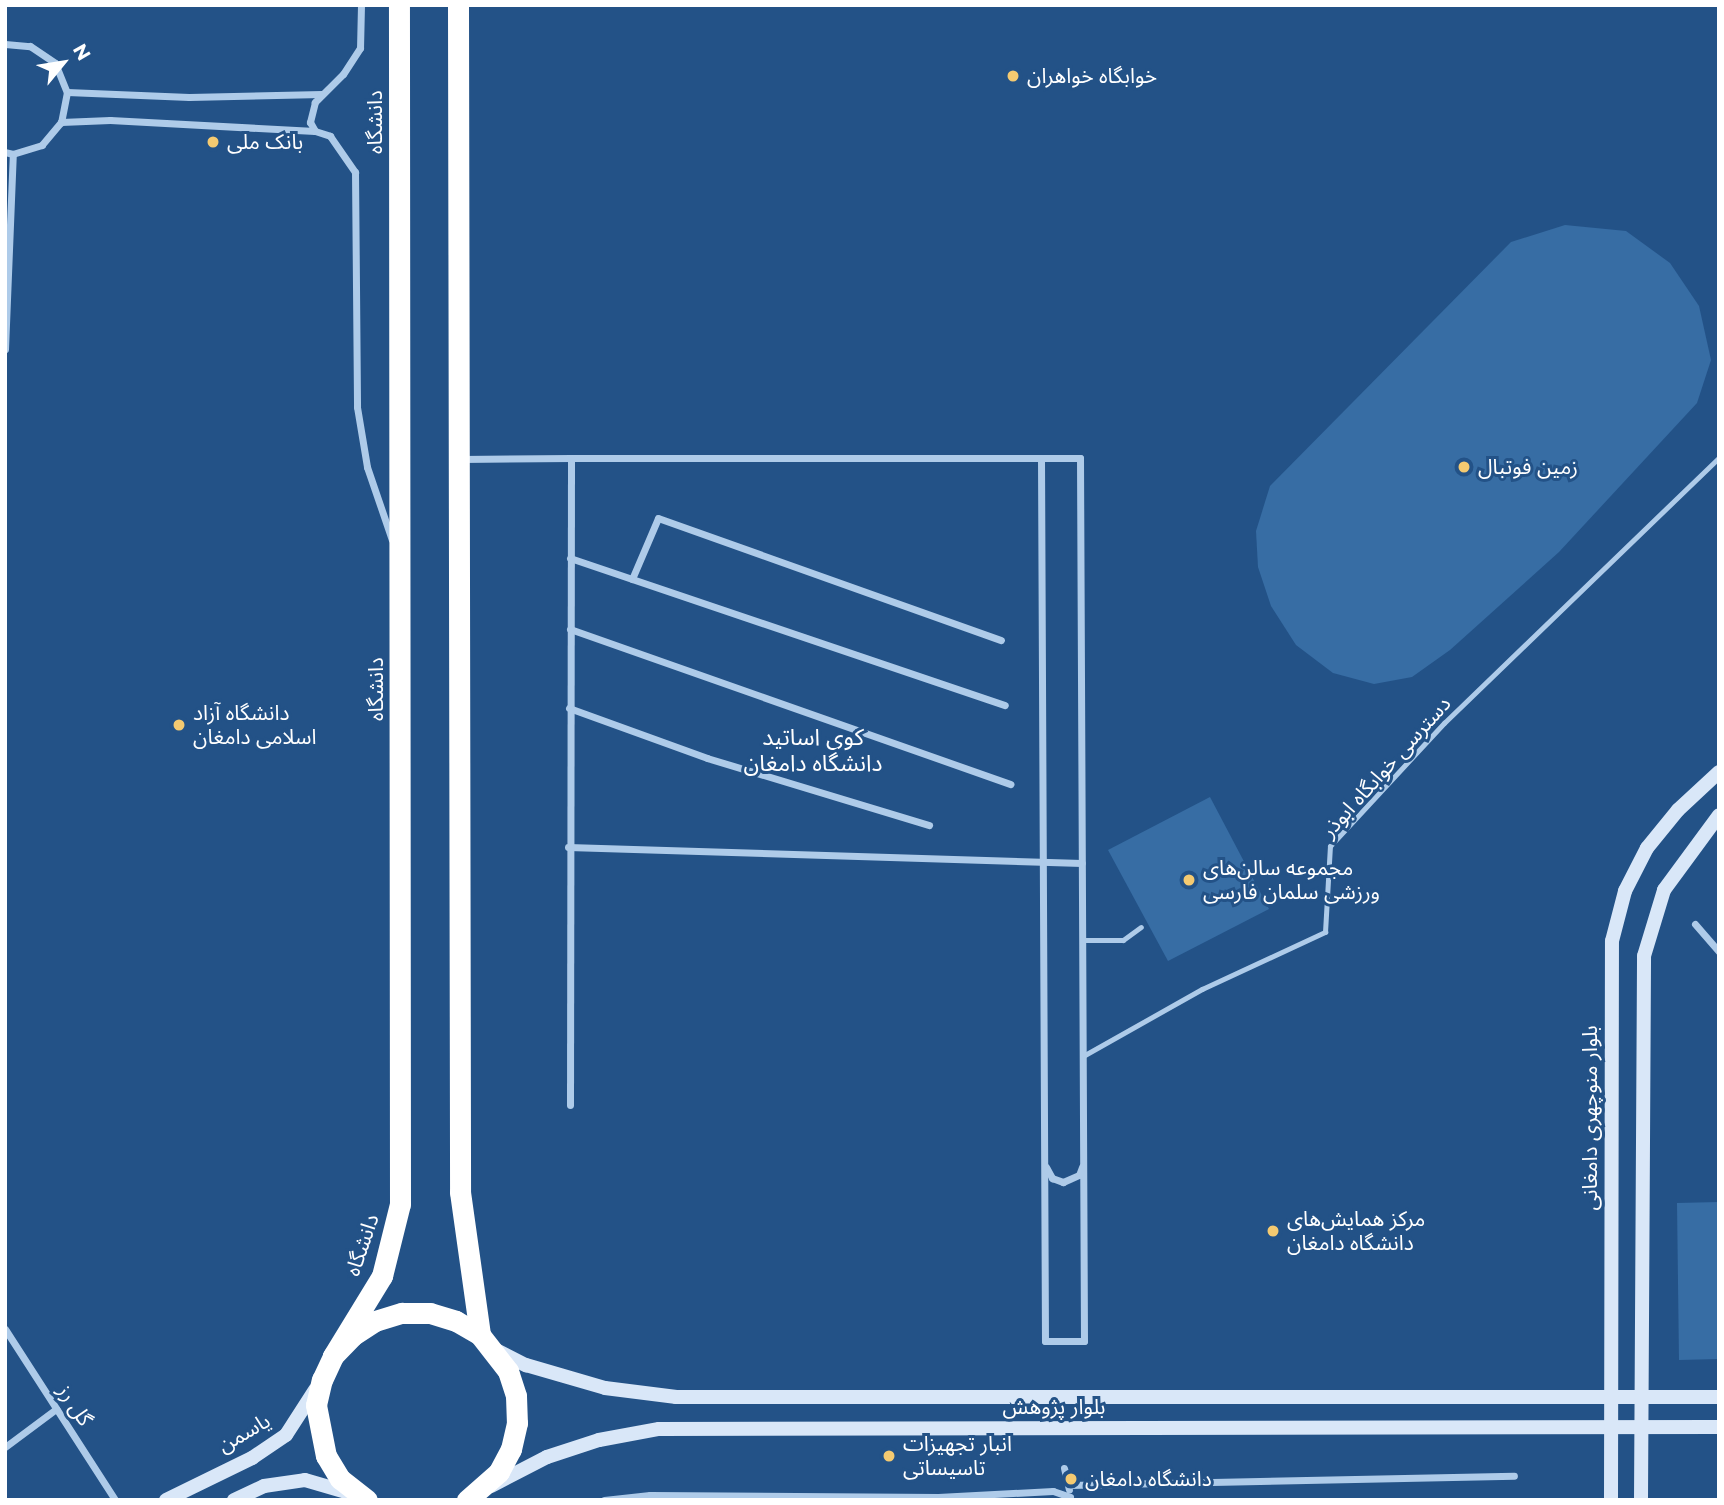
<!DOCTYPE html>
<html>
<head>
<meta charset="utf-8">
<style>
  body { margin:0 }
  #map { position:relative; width:1724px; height:1505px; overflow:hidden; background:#235287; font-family:Montserrat,"Noto Sans Arabic",sans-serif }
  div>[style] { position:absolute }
  .green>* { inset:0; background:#376da4 }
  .lane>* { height:5px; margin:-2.5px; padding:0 2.5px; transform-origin:2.5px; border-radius:2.5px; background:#aecbe9 }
  .street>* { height:7px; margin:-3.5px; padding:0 3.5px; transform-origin:3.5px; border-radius:3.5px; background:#aecbe9 }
  .secondary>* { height:14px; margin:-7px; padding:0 7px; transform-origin:7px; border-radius:7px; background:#d9e7f8 }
  .highway>* { height:21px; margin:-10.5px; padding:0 10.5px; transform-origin:10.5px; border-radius:10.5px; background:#fff }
  .dots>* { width:19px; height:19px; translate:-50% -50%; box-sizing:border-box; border:4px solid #235287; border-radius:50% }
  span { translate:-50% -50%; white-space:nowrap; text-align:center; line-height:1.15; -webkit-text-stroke:6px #235287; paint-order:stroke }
  .poi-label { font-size:21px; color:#fff }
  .left { translate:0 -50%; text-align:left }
  .street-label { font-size:21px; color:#fff }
  .neighbourhood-label { font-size:23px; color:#fff }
  .frame { position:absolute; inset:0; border:7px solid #fff; pointer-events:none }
  .north { position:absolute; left:28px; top:28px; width:70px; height:70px; -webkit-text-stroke:5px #235287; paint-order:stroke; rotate:60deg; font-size:19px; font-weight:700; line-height:28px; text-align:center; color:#fff }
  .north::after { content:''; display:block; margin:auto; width:24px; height:32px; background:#fff; clip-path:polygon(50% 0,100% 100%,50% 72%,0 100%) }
</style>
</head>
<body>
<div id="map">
  <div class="green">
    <div style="clip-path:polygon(1565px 225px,1626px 231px,1670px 263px,1699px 306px,1711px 360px,1697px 403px,1559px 552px,1450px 650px,1412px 677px,1374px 684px,1333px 673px,1296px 645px,1271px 606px,1258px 567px,1256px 531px,1270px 486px,1511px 242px)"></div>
    <div style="clip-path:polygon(1210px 797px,1269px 909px,1168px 961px,1108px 850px)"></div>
    <div style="clip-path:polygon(1719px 1202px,1719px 1359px,1679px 1360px,1677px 1203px)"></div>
  </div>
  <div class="lane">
    <div style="left:1082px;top:940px;width:41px"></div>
    <div style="left:1123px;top:940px;width:22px;rotate:-36deg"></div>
    <div style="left:1083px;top:1056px;width:137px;rotate:-29.4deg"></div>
    <div style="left:1202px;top:989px;width:136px;rotate:-24.9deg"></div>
    <div style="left:1325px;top:932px;width:86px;rotate:-86.7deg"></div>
    <div style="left:1330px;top:846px;width:168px;rotate:-47.2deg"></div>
    <div style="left:1444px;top:723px;width:383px;rotate:-44deg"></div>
  </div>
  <div class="street">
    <div style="left:361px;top:5px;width:43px;rotate:91.3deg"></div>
    <div style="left:360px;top:48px;width:31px;rotate:123deg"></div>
    <div style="left:343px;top:74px;width:40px;rotate:135deg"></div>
    <div style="left:315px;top:102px;width:21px;rotate:104deg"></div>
    <div style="left:310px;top:122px;width:10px;rotate:61deg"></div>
    <div style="left:315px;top:131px;width:16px;rotate:18deg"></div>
    <div style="left:330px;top:136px;width:44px;rotate:55.2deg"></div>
    <div style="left:355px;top:172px;width:235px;rotate:89.5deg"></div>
    <div style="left:357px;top:407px;width:61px;rotate:80.5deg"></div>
    <div style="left:367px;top:467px;width:77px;rotate:71.1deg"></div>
    <div style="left:5px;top:44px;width:25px;rotate:5deg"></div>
    <div style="left:30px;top:46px;width:30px;rotate:34deg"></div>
    <div style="left:55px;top:63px;width:31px;rotate:68deg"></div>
    <div style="left:67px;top:92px;width:31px;rotate:101deg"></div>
    <div style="left:61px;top:122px;width:30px;rotate:130deg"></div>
    <div style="left:42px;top:145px;width:30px;rotate:163deg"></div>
    <div style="left:13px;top:154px;width:8px;rotate:-166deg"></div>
    <div style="left:67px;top:92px;width:122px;rotate:2.3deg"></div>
    <div style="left:189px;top:97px;width:133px;rotate:-1.3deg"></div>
    <div style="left:61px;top:122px;width:49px;rotate:-2.3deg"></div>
    <div style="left:110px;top:120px;width:205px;rotate:3.1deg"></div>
    <div style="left:5px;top:349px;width:195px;rotate:-87.7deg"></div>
    <div style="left:461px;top:459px;width:110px;rotate:-0.5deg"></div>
    <div style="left:571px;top:458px;width:509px"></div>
    <div style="left:1080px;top:458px;width:883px;rotate:89.74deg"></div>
    <div style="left:1084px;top:1341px;width:39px;rotate:180deg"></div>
    <div style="left:1045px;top:1341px;width:883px;rotate:-90.26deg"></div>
    <div style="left:570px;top:558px;width:459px;rotate:18.7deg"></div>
    <div style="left:632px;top:579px;width:66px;rotate:-66.9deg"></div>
    <div style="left:658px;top:518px;width:364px;rotate:19.6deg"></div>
    <div style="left:570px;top:629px;width:467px;rotate:19.4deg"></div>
    <div style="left:569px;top:708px;width:147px;rotate:19.9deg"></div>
    <div style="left:707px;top:758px;width:232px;rotate:16.8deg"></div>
    <div style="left:568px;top:847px;width:514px;rotate:1.78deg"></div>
    <div style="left:1695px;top:924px;width:37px;rotate:49deg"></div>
    <div style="left:570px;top:1105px;width:647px;rotate:-89.91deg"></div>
    <div style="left:1046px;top:1167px;width:13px;rotate:61deg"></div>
    <div style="left:1052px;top:1178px;width:12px;rotate:20deg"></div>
    <div style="left:1063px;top:1182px;width:17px;rotate:-24deg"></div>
    <div style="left:1079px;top:1175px;width:9px;rotate:-69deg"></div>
    <div style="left:5px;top:1329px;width:203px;rotate:57.2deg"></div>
    <div style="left:5px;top:1447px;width:64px;rotate:-36.7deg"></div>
    <div style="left:1064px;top:1468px;width:22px;rotate:77deg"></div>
    <div style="left:1069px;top:1485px;width:445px;rotate:-1.2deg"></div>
    <div style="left:604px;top:1500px;width:46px;rotate:-6.2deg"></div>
    <div style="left:650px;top:1495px;width:288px;rotate:0.4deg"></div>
    <div style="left:938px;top:1497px;width:115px;rotate:-3deg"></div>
    <div style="left:1053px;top:1491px;width:18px;rotate:19deg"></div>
  </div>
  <div class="secondary">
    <div style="left:496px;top:1350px;width:34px;rotate:27deg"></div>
    <div style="left:526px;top:1365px;width:82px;rotate:16.2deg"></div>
    <div style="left:605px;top:1388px;width:72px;rotate:7.2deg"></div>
    <div style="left:676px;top:1397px;width:1043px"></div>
    <div style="left:491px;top:1486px;width:63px;rotate:-27.4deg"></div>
    <div style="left:547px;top:1457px;width:55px;rotate:-18.1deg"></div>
    <div style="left:599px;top:1440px;width:61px;rotate:-10.4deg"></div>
    <div style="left:659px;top:1429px;width:1060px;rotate:-0.11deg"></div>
    <div style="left:166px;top:1500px;width:96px;rotate:-26deg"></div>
    <div style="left:252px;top:1458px;width:41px;rotate:-34.1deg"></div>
    <div style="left:286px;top:1435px;width:54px;rotate:-57.2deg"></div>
    <div style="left:234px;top:1500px;width:33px;rotate:-25deg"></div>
    <div style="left:264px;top:1486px;width:41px;rotate:-8.3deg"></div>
    <div style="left:305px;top:1480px;width:50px;rotate:16.3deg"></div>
    <div style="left:1611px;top:1500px;width:559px;rotate:-89.9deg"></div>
    <div style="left:1612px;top:941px;width:52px;rotate:-75.4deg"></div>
    <div style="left:1625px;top:891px;width:48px;rotate:-62.9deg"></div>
    <div style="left:1647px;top:848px;width:49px;rotate:-50.8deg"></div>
    <div style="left:1678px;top:810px;width:56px;rotate:-42.8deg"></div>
    <div style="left:1641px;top:1500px;width:544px;rotate:-89.68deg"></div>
    <div style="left:1644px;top:956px;width:69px;rotate:-73.1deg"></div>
    <div style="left:1664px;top:890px;width:93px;rotate:-53.7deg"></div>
  </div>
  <div class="highway">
    <div style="left:458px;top:5px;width:1187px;rotate:89.9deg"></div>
    <div style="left:460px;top:1192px;width:144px;rotate:82deg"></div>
    <div style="left:333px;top:1356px;width:94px;rotate:-58.5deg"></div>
    <div style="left:382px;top:1276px;width:74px;rotate:-76deg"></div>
    <div style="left:400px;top:1204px;width:1199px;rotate:-90.05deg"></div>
    <div style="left:367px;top:1500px;width:34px;rotate:-142deg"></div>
    <div style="left:340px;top:1479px;width:27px;rotate:-121deg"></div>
    <div style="left:326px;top:1456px;width:52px;rotate:-101.1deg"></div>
    <div style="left:316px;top:1405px;width:26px;rotate:-77deg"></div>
    <div style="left:322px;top:1380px;width:26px;rotate:-65deg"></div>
    <div style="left:333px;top:1356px;width:28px;rotate:-46deg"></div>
    <div style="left:352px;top:1336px;width:27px;rotate:-33deg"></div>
    <div style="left:375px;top:1321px;width:28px;rotate:-17deg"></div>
    <div style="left:402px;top:1313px;width:28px"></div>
    <div style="left:430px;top:1313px;width:27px;rotate:17deg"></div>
    <div style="left:456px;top:1321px;width:28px;rotate:30deg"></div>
    <div style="left:480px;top:1335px;width:46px;rotate:52.1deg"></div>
    <div style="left:508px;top:1371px;width:26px;rotate:72deg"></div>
    <div style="left:516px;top:1396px;width:27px;rotate:88deg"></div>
    <div style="left:517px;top:1423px;width:27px;rotate:103deg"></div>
    <div style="left:511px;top:1449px;width:26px;rotate:118deg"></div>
    <div style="left:499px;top:1472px;width:43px;rotate:138.8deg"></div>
  </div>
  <div class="dots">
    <div style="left:1013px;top:76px;background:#f4ca71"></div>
    <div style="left:213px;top:142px;background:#f4ca71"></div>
    <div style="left:1464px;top:467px;background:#f4ca71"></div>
    <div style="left:179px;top:725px;background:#f4ca71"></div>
    <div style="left:1189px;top:880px;background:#f4ca71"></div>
    <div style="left:1273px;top:1231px;background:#f4ca71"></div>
    <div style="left:889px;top:1456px;background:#f4ca71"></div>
    <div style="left:1071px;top:1479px;background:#f4ca71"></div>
  </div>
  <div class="poi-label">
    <span class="left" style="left:1027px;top:76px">خوابگاه خواهران</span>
    <span class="left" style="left:227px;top:142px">بانک ملی</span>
    <span class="left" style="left:1478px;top:467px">زمین فوتبال</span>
    <span class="left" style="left:193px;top:725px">دانشگاه آزاد<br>اسلامی دامغان</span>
    <span class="left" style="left:1203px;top:880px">مجموعه سالن‌های<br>ورزشی سلمان فارسی</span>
    <span class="left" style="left:1287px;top:1231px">مرکز همایش‌های<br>دانشگاه دامغان</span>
    <span class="left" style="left:903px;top:1456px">انبار تجهیزات<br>تاسیساتی</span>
    <span class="left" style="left:1085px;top:1479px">دانشگاه دامغان</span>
  </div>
  <div class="street-label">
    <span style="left:375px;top:122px;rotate:-90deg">دانشگاه</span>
    <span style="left:376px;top:689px;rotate:-90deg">دانشگاه</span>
    <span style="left:1386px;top:767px;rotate:-48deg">دسترسی خوابگاه ابوذر</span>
    <span style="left:1590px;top:1118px;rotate:-90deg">بلوار منوچهری دامغانی</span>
    <span style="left:362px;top:1245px;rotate:-71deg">دانشگاه</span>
    <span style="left:75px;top:1405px;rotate:57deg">گل رز</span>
    <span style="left:1054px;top:1407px">بلوار پژوهش</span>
    <span style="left:244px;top:1433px;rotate:-30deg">یاسمن</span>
  </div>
  <div class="neighbourhood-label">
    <span style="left:813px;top:750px">کوی اساتید<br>دانشگاه دامغان</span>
  </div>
  <div class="frame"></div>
  <div class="north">N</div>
</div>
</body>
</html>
